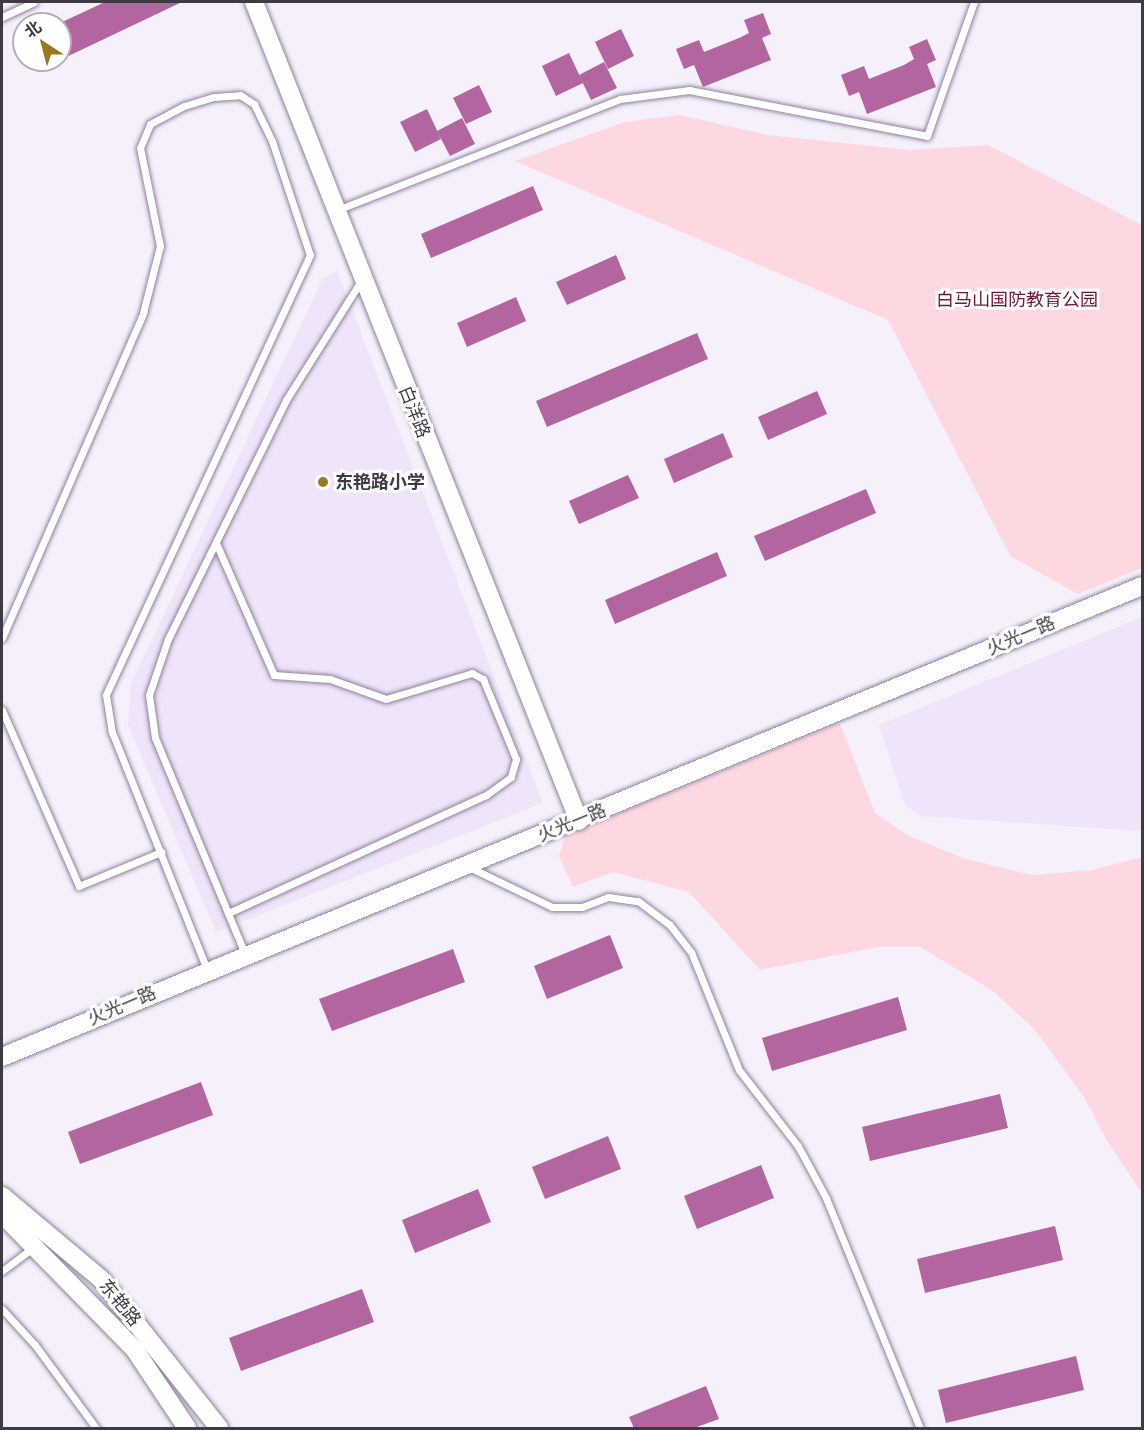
<!DOCTYPE html>
<html>
<head>
<meta charset="utf-8">
<style>
  body { margin:0 }
  #map { position:relative; width:1144px; height:1430px; overflow:hidden; background:#f6f0fc; font-family:"Titillium Web","Noto Sans SC",sans-serif }
  div>[style] { position:absolute }
  .built>* { inset:0; background:#efe4fa }
  .green>* { inset:0; background:#fdd8e0 }
  .building>* { inset:0; background:#b2659f }
  .roads { filter:drop-shadow(0 0 2px #8f819c) drop-shadow(0 0 2px #8f819c) }
  .lane>* { height:7px; margin:-3.5px; padding:0 3.5px; transform-origin:3.5px; border-radius:3.5px; background:#fff }
  .secondary>* { height:18px; margin:-9px; padding:0 9px; transform-origin:9px; border-radius:9px; background:#fff }
  .dots>* { width:16px; height:16px; translate:-50% -50%; box-sizing:border-box; border:3px solid #fff; border-radius:50% }
  span { translate:-50% -50%; white-space:nowrap; text-align:center; line-height:1.15; -webkit-text-stroke:6px #fff; paint-order:stroke }
  .park-label { font-size:18px; color:#6f1838 }
  .street-label { font-size:18px; color:#3f3944 }
  .poi-label { font-size:18px; color:#3f3944; font-weight:700 }
  .left { translate:0 -50%; text-align:left }
  .frame { position:absolute; inset:0; border:3px solid #3f3944; pointer-events:none }
  .north { position:absolute; left:12px; top:12px; width:60px; height:60px; box-sizing:border-box; background:#fff; border:2px solid #b2b0b4; border-radius:50%; rotate:324deg; font-size:16px; font-weight:700; line-height:24px; text-align:center; color:#3f3944 }
  .north::after { content:''; display:block; margin:auto; width:21px; height:27px; background:#9b7722; clip-path:polygon(50% 0,100% 100%,50% 72%,0 100%) }
</style>
</head>
<body>
<div id="map">
  <div class="built">
    <div style="clip-path:polygon(337px 271px,543px 803px,216px 932px,128px 725px,131px 684px,322px 280px)"></div>
    <div style="clip-path:polygon(1142px 617px,1142px 831px,920px 816px,905px 805px,879px 725px)"></div>
  </div>
  <div class="green">
    <div style="clip-path:polygon(680px 115px,768px 135px,911px 150px,988px 145px,1142px 225px,1142px 568px,1078px 594px,1010px 556px,888px 320px,515px 161px,625px 122px)"></div>
    <div style="clip-path:polygon(840px 723px,875px 813px,909px 836px,966px 859px,1033px 875px,1092px 870px,1142px 857px,1142px 1193px,1107px 1141px,1084px 1097px,1035px 1030px,993px 991px,920px 947px,878px 947px,760px 970px,689px 892px,613px 872px,573px 887px,559px 856px,565px 836px)"></div>
  </div>
  <div class="building">
    <div style="clip-path:polygon(105px 2px,182px 2px,60px 60px,60px 23px)"></div>
    <div style="clip-path:polygon(763px 13px,771px 34px,762px 38px,771px 60px,703px 87px,694px 65px,684px 69px,676px 49px,699px 40px,704px 52px,739px 38px,749px 33px,744px 20px)"></div>
    <div style="clip-path:polygon(621px 29px,634px 56px,608px 69px,595px 42px)"></div>
    <div style="clip-path:polygon(927px 39px,936px 60px,927px 64px,936px 87px,867px 114px,859px 92px,849px 96px,841px 75px,864px 66px,869px 79px,904px 65px,914px 59px,909px 47px)"></div>
    <div style="clip-path:polygon(569px 53px,583px 83px,556px 96px,542px 66px)"></div>
    <div style="clip-path:polygon(604px 62px,617px 88px,591px 100px,579px 75px)"></div>
    <div style="clip-path:polygon(479px 85px,492px 112px,466px 124px,453px 98px)"></div>
    <div style="clip-path:polygon(427px 109px,441px 139px,415px 152px,400px 122px)"></div>
    <div style="clip-path:polygon(462px 118px,475px 144px,450px 156px,437px 131px)"></div>
    <div style="clip-path:polygon(533px 186px,543px 210px,431px 258px,421px 234px)"></div>
    <div style="clip-path:polygon(616px 255px,626px 279px,567px 305px,556px 282px)"></div>
    <div style="clip-path:polygon(516px 297px,526px 321px,467px 347px,457px 323px)"></div>
    <div style="clip-path:polygon(697px 333px,708px 359px,547px 427px,536px 401px)"></div>
    <div style="clip-path:polygon(817px 391px,827px 414px,768px 440px,758px 417px)"></div>
    <div style="clip-path:polygon(723px 433px,733px 457px,674px 483px,664px 459px)"></div>
    <div style="clip-path:polygon(628px 475px,639px 498px,579px 524px,569px 501px)"></div>
    <div style="clip-path:polygon(866px 489px,876px 513px,765px 561px,754px 536px)"></div>
    <div style="clip-path:polygon(717px 552px,727px 576px,615px 624px,605px 600px)"></div>
    <div style="clip-path:polygon(610px 935px,623px 968px,547px 999px,534px 966px)"></div>
    <div style="clip-path:polygon(453px 949px,465px 982px,332px 1031px,319px 999px)"></div>
    <div style="clip-path:polygon(898px 997px,907px 1030px,772px 1071px,762px 1038px)"></div>
    <div style="clip-path:polygon(201px 1082px,213px 1115px,80px 1164px,68px 1132px)"></div>
    <div style="clip-path:polygon(1000px 1094px,1008px 1128px,870px 1161px,862px 1127px)"></div>
    <div style="clip-path:polygon(608px 1136px,621px 1169px,545px 1199px,532px 1167px)"></div>
    <div style="clip-path:polygon(761px 1165px,774px 1198px,697px 1229px,684px 1196px)"></div>
    <div style="clip-path:polygon(478px 1189px,491px 1222px,415px 1253px,402px 1220px)"></div>
    <div style="clip-path:polygon(1055px 1226px,1063px 1260px,925px 1293px,917px 1259px)"></div>
    <div style="clip-path:polygon(362px 1289px,374px 1322px,241px 1371px,229px 1338px)"></div>
    <div style="clip-path:polygon(1076px 1356px,1084px 1390px,946px 1423px,938px 1390px)"></div>
    <div style="clip-path:polygon(706px 1386px,719px 1419px,694px 1428px,634px 1428px,629px 1417px)"></div>
  </div>
  <div class="roads">
    <div class="lane">
      <div style="left:2px;top:17px;width:35px;rotate:-25deg"></div>
      <div style="left:337px;top:210px;width:304px;rotate:-21.4deg"></div>
      <div style="left:620px;top:99px;width:70px;rotate:-7.4deg"></div>
      <div style="left:689px;top:90px;width:242px;rotate:10.9deg"></div>
      <div style="left:927px;top:136px;width:142px;rotate:-70.7deg"></div>
      <div style="left:216px;top:543px;width:144px;rotate:66.3deg"></div>
      <div style="left:274px;top:675px;width:56px;rotate:4.1deg"></div>
      <div style="left:330px;top:679px;width:59px;rotate:19.7deg"></div>
      <div style="left:386px;top:699px;width:90px;rotate:-16.8deg"></div>
      <div style="left:472px;top:673px;width:13px;rotate:29deg"></div>
      <div style="left:483px;top:679px;width:87px;rotate:67.6deg"></div>
      <div style="left:516px;top:759px;width:19px;rotate:106deg"></div>
      <div style="left:511px;top:777px;width:31px;rotate:144deg"></div>
      <div style="left:486px;top:795px;width:284px;rotate:155.4deg"></div>
      <div style="left:2px;top:638px;width:354px;rotate:-66.5deg"></div>
      <div style="left:143px;top:313px;width:69px;rotate:-75.8deg"></div>
      <div style="left:160px;top:246px;width:100px;rotate:-101.5deg"></div>
      <div style="left:140px;top:148px;width:26px;rotate:-67deg"></div>
      <div style="left:150px;top:124px;width:38px;rotate:-28deg"></div>
      <div style="left:184px;top:106px;width:31px;rotate:-17deg"></div>
      <div style="left:214px;top:97px;width:26px;rotate:-4deg"></div>
      <div style="left:240px;top:95px;width:17px;rotate:33deg"></div>
      <div style="left:254px;top:104px;width:41px;rotate:64.1deg"></div>
      <div style="left:272px;top:141px;width:120px;rotate:71.6deg"></div>
      <div style="left:310px;top:255px;width:485px;rotate:114.9deg"></div>
      <div style="left:106px;top:695px;width:37px;rotate:81deg"></div>
      <div style="left:112px;top:732px;width:256px;rotate:68.2deg"></div>
      <div style="left:2px;top:710px;width:192px;rotate:66.4deg"></div>
      <div style="left:79px;top:886px;width:89px;rotate:-22.5deg"></div>
      <div style="left:469px;top:867px;width:92px;rotate:25.7deg"></div>
      <div style="left:552px;top:907px;width:30px"></div>
      <div style="left:582px;top:907px;width:28px;rotate:-21deg"></div>
      <div style="left:608px;top:897px;width:30px;rotate:8deg"></div>
      <div style="left:638px;top:901px;width:39px;rotate:37deg"></div>
      <div style="left:669px;top:924px;width:36px;rotate:52deg"></div>
      <div style="left:691px;top:952px;width:127px;rotate:67.9deg"></div>
      <div style="left:739px;top:1070px;width:96px;rotate:52.2deg"></div>
      <div style="left:798px;top:1146px;width:59px;rotate:61.7deg"></div>
      <div style="left:826px;top:1198px;width:248px;rotate:67.8deg"></div>
      <div style="left:245px;top:954px;width:234px;rotate:-112.6deg"></div>
      <div style="left:155px;top:738px;width:43px;rotate:-97.9deg"></div>
      <div style="left:149px;top:695px;width:59px;rotate:-71.3deg"></div>
      <div style="left:168px;top:639px;width:267px;rotate:-63.7deg"></div>
      <div style="left:286px;top:400px;width:141px;rotate:-57.8deg"></div>
      <div style="left:2px;top:1271px;width:38px;rotate:-37deg"></div>
      <div style="left:2px;top:1309px;width:49px;rotate:47.5deg"></div>
      <div style="left:35px;top:1345px;width:103px;rotate:53.7deg"></div>
    </div>
    <div class="secondary">
      <div style="left:254px;top:2px;width:881px;rotate:68.36deg"></div>
      <div style="left:2px;top:1057px;width:1233px;rotate:-22.45deg"></div>
      <div style="left:2px;top:1196px;width:129px;rotate:40deg"></div>
      <div style="left:101px;top:1279px;width:190px;rotate:51.6deg"></div>
      <div style="left:2px;top:1214px;width:190px;rotate:45.6deg"></div>
      <div style="left:135px;top:1350px;width:94px;rotate:56.3deg"></div>
    </div>
  </div>
  <div class="dots">
    <div style="left:323px;top:482px;background:#9b7722"></div>
  </div>
  <div class="park-label">
    <span style="left:1017px;top:300px">白马山国防教育公园</span>
  </div>
  <div class="street-label">
    <span style="left:414px;top:412px;rotate:68deg">白洋路</span>
    <span style="left:1021px;top:636px;rotate:-23deg">火光一路</span>
    <span style="left:572px;top:823px;rotate:-22deg">火光一路</span>
    <span style="left:122px;top:1006px;rotate:-23deg">火光一路</span>
    <span style="left:120px;top:1303px;rotate:51deg">东艳路</span>
  </div>
  <div class="poi-label">
    <span class="left" style="left:335px;top:482px">东艳路小学</span>
  </div>
  <div class="frame"></div>
  <div class="north">北</div>
</div>
</body>
</html>
